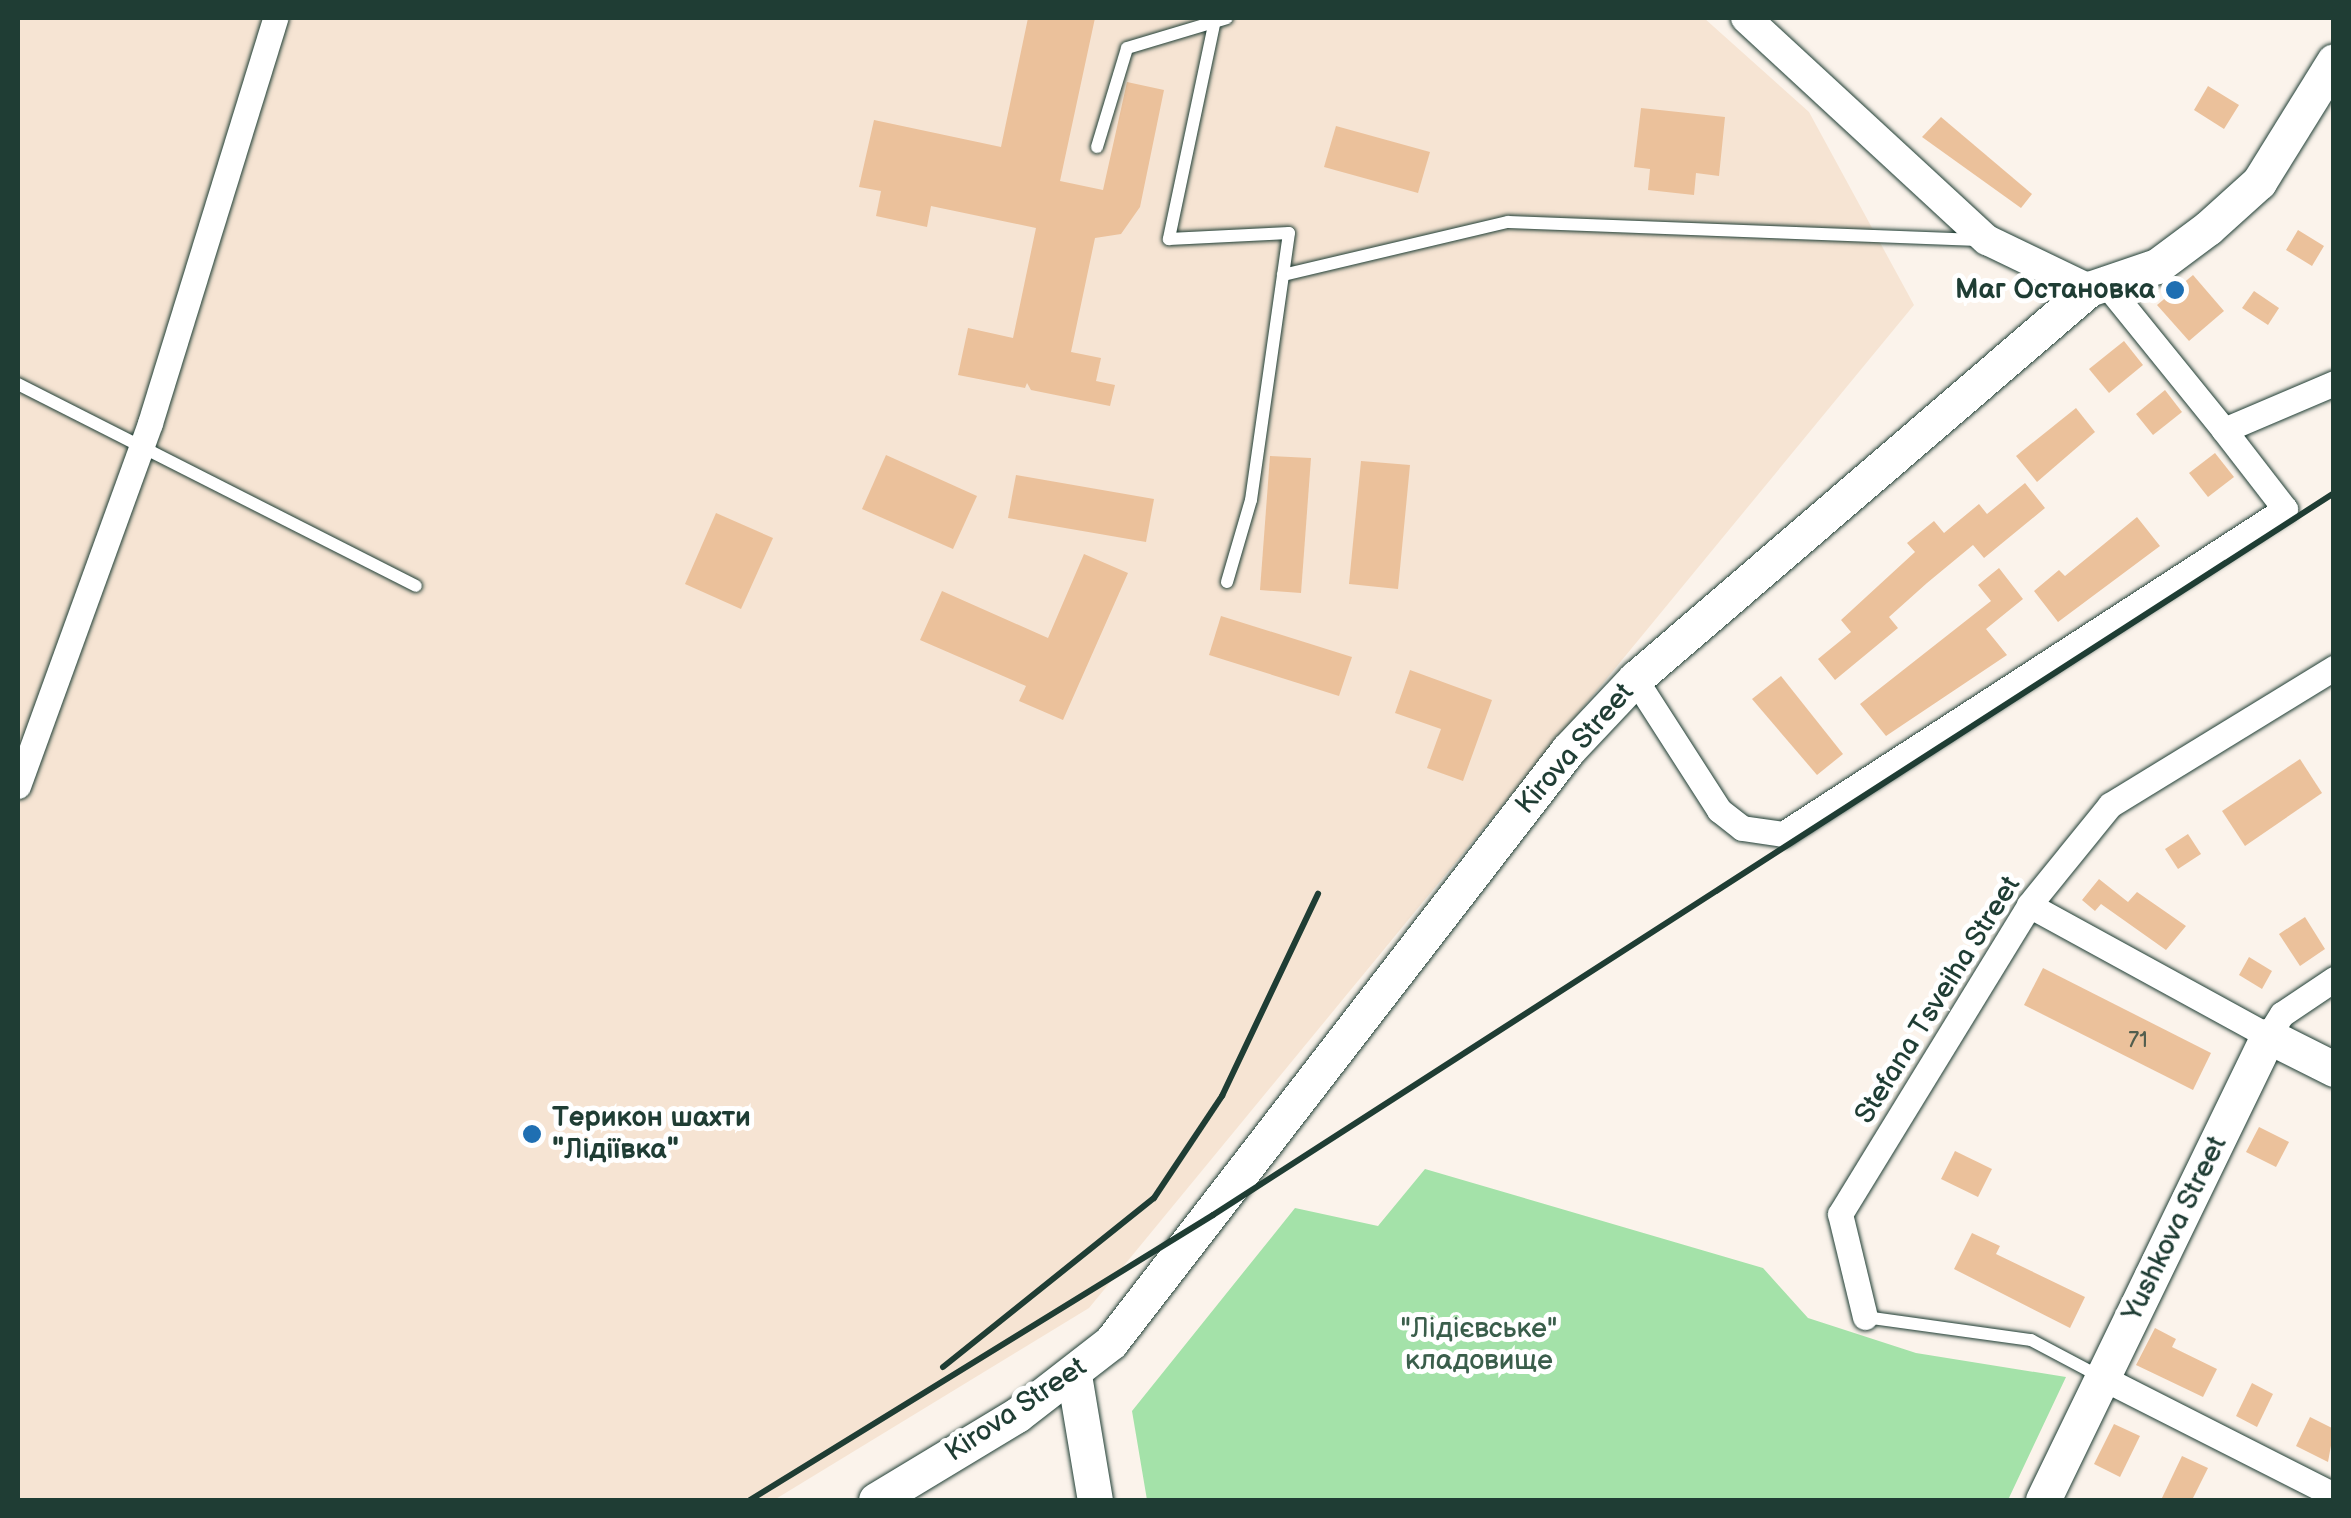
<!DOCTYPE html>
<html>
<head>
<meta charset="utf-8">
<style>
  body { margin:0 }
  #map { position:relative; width:2351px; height:1518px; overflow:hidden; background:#fbf3eb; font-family:"Balsamiq Sans",sans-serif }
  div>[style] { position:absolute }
  .built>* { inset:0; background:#f6e4d3 }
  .green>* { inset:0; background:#a4e2a9 }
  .building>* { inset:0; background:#ebc19b }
  .roads { filter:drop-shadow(0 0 2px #1f3d34) drop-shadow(0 0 2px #1f3d34) }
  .service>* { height:12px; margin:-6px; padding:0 6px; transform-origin:6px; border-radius:6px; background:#fff }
  .minor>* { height:25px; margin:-12.5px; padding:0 12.5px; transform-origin:12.5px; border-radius:12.5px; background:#fff }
  .tertiary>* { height:30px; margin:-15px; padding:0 15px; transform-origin:15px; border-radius:15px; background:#fff }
  .secondary>* { height:35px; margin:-17.5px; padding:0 17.5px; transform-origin:17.5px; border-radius:17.5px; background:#fff }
  .rail>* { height:6px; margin:-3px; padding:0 3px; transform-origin:3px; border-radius:3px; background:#1f3d34 }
  .dots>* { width:28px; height:28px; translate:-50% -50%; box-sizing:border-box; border:5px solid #fff; border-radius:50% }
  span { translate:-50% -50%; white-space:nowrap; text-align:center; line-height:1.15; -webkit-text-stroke:10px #fff; paint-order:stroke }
  .number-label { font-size:22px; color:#525e4e }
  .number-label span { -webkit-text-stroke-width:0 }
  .poi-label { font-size:28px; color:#1f3d34; font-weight:700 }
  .right { translate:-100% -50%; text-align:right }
  .left { translate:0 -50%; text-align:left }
  .street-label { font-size:28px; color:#1f3d34 }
  .park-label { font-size:28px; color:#3a5e4b }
  .frame { position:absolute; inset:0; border:20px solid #1f3d34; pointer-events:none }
</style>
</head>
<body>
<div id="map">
  <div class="built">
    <div style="clip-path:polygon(18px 18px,1704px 18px,1809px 112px,1914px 305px,1089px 1308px,774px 1500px,18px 1500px)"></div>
  </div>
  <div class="green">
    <div style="clip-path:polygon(1425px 1169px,1763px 1268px,1808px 1318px,1916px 1353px,2066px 1377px,2008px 1500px,1147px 1500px,1132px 1411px,1295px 1208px,1378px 1226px)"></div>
  </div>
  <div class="building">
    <div style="clip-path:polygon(1028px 18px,1095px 18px,1060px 181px,1103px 190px,1127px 82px,1164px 90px,1140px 207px,1121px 234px,1095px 238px,1071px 352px,1101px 358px,1096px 381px,1115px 385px,1110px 406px,1031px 390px,1027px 383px,1025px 388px,958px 375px,968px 328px,1013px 338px,1036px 228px,931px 206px,927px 227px,876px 216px,881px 191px,859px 187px,874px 120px,1001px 147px)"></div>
    <div style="clip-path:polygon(2208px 86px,2239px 105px,2224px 129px,2194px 110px)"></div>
    <div style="clip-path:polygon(1641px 108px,1725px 117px,1719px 176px,1696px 173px,1694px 195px,1648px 190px,1650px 169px,1634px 167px)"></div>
    <div style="clip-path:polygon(1941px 117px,2032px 194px,2021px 208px,1922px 137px)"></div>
    <div style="clip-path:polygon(1336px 126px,1430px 152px,1418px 193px,1324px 167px)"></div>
    <div style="clip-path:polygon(2298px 230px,2324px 246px,2312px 266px,2286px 250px)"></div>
    <div style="clip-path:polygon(2193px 275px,2224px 311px,2189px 341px,2157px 305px)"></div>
    <div style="clip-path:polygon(2254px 291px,2279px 308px,2268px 325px,2242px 308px)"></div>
    <div style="clip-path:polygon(2124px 341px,2143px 365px,2109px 393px,2089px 369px)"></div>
    <div style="clip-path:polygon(2165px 390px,2182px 412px,2153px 435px,2136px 414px)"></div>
    <div style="clip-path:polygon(2076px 408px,2095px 432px,2037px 482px,2016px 456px)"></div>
    <div style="clip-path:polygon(2215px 453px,2234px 477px,2208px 497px,2189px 473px)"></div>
    <div style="clip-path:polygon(886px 455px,977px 496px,953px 549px,862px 509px)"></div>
    <div style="clip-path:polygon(1270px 456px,1311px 458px,1301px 593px,1260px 590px)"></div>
    <div style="clip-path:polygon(1361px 461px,1410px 465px,1398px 589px,1349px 584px)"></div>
    <div style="clip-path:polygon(1016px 475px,1154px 499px,1146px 542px,1008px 518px)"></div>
    <div style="clip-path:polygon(2025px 483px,2045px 508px,1984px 558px,1973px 545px,1927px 583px,1889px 617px,1898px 628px,1835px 680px,1818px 659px,1851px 632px,1841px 620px,1915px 552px,1907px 543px,1934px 521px,1944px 533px,1979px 504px,1987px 514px)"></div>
    <div style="clip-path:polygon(716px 513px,773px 538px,741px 609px,685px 584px)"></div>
    <div style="clip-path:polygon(2137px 517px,2160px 546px,2058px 622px,2034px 591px,2059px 570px,2065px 576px)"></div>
    <div style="clip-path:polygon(1084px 554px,1128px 573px,1063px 720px,1019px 701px,1026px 686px,920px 640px,942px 591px,1048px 638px)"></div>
    <div style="clip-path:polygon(1999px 568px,2023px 599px,1986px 629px,2007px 655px,1886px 736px,1860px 704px,1991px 601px,1978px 585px)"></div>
    <div style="clip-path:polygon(1221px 616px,1352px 657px,1339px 696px,1209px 655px)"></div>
    <div style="clip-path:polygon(1410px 670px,1492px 700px,1463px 781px,1427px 768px,1441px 729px,1395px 713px)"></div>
    <div style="clip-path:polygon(1781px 676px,1843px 754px,1817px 775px,1752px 699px)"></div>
    <div style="clip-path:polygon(2300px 759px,2322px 793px,2245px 846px,2222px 811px)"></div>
    <div style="clip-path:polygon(2188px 834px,2201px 854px,2178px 869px,2165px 849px)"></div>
    <div style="clip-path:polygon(2099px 879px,2128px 902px,2137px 892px,2186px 926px,2166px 950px,2101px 904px,2095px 911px,2082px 900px)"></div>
    <div style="clip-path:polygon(2305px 917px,2325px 949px,2300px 966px,2279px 934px)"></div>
    <div style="clip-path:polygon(2249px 957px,2272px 971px,2262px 989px,2239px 975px)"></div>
    <div style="clip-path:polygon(2043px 968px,2211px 1053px,2193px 1090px,2024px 1005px)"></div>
    <div style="clip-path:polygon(2259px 1127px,2289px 1142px,2276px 1167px,2246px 1152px)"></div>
    <div style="clip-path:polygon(1955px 1151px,1992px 1169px,1978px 1197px,1941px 1179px)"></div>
    <div style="clip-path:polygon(1972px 1233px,2000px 1246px,1996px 1254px,2085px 1297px,2070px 1328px,1954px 1269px)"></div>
    <div style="clip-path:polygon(2155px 1328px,2176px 1339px,2172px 1347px,2217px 1369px,2203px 1397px,2136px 1365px)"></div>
    <div style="clip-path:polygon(2252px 1383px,2273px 1394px,2257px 1427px,2236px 1416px)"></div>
    <div style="clip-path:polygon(2310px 1417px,2334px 1429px,2328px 1462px,2296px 1446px)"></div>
    <div style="clip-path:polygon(2114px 1424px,2140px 1436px,2120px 1477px,2094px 1464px)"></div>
    <div style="clip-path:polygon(2182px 1456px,2208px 1468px,2192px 1500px,2161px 1500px)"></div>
  </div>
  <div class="roads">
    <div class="service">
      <div style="left:1215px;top:20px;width:224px;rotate:101.9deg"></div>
      <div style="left:1169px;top:239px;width:120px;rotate:-2.9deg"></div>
      <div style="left:1289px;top:233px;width:42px;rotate:98.1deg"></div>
      <div style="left:1097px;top:147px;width:103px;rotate:-73.1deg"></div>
      <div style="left:1127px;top:48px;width:104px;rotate:-16.7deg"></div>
      <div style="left:18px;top:384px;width:446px;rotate:26.9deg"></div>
      <div style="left:1227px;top:582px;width:85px;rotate:-73.7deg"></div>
      <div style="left:1251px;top:500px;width:227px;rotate:-81.9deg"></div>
      <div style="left:1283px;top:275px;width:231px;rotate:-13.3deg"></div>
      <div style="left:1508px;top:222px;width:471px;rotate:2.2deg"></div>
      <div style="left:1865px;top:1317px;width:168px;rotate:7.9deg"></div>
      <div style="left:2031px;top:1340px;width:79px;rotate:27.9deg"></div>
    </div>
    <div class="minor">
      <div style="left:2105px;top:283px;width:189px;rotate:51deg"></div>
      <div style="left:2224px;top:430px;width:120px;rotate:-23.1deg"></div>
      <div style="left:1635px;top:679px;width:156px;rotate:57.3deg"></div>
      <div style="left:1719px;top:810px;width:29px;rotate:38deg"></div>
      <div style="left:1742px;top:828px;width:41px;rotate:8.3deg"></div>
      <div style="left:1783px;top:834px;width:598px;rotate:-32.92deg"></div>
      <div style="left:2285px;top:509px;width:100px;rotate:-127.7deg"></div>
      <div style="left:18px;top:786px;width:386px;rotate:-70deg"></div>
      <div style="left:150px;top:423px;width:424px;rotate:-72.8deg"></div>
      <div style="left:2029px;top:905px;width:273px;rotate:28.7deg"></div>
      <div style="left:2268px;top:1036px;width:26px;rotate:-58deg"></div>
      <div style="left:2282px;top:1014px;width:63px;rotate:-33.9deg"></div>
      <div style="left:1865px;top:1317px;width:106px;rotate:-103.6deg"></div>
      <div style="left:1840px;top:1214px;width:362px;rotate:-58.5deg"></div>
      <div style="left:2029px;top:905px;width:129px;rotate:-51deg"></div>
      <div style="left:2110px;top:805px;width:263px;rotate:-31.5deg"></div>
      <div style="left:2103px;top:1378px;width:259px;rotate:26.9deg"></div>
    </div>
    <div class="tertiary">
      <div style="left:1746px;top:18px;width:328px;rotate:42.7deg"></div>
      <div style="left:1987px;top:240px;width:113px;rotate:25.7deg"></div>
    </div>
    <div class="secondary">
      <div style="left:1074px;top:1375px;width:127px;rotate:80.5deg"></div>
      <div style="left:876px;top:1500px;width:165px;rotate:-31.1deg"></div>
      <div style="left:1017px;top:1415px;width:119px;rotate:-37.8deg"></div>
      <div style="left:1111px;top:1342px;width:748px;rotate:-52.33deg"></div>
      <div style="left:1568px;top:750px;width:98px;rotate:-46.7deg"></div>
      <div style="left:1635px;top:679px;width:599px;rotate:-40.66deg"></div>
      <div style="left:2089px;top:289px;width:72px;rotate:-18.7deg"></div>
      <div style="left:2157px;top:266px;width:64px;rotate:-36.7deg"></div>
      <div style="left:2208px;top:228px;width:69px;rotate:-42deg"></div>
      <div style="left:2259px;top:182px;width:142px;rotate:-58.2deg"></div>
      <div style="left:2043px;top:1500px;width:516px;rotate:-64.13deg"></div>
      <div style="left:2268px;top:1036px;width:74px;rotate:26.6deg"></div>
    </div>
  </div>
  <div class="rail">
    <div style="left:943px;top:1367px;width:270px;rotate:-38.7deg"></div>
    <div style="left:1154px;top:1198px;width:123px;rotate:-56.3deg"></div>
    <div style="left:1222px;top:1096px;width:224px;rotate:-64.6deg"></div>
    <div style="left:750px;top:1500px;width:544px;rotate:-31.61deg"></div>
    <div style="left:1213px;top:1215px;width:1333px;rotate:-32.78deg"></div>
  </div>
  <div class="dots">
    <div style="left:2175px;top:290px;background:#1f6fb2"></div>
    <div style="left:532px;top:1134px;background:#1f6fb2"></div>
  </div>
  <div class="number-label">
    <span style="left:2138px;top:1041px">71</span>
  </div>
  <div class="poi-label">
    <span class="right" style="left:2155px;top:290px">Маг Остановка</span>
    <span class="left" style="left:552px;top:1134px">Терикон шахти<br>"Лідіївка"</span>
  </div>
  <div class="street-label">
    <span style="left:1575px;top:749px;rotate:-49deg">Kirova Street</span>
    <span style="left:1938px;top:1000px;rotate:-58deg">Stefana Tsveiha Street</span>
    <span style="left:2175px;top:1229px;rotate:-64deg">Yushkova Street</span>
    <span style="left:1016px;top:1410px;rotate:-34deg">Kirova Street</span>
  </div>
  <div class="park-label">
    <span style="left:1479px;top:1345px">"Лідієвське"<br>кладовище</span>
  </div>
  <div class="frame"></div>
</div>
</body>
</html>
